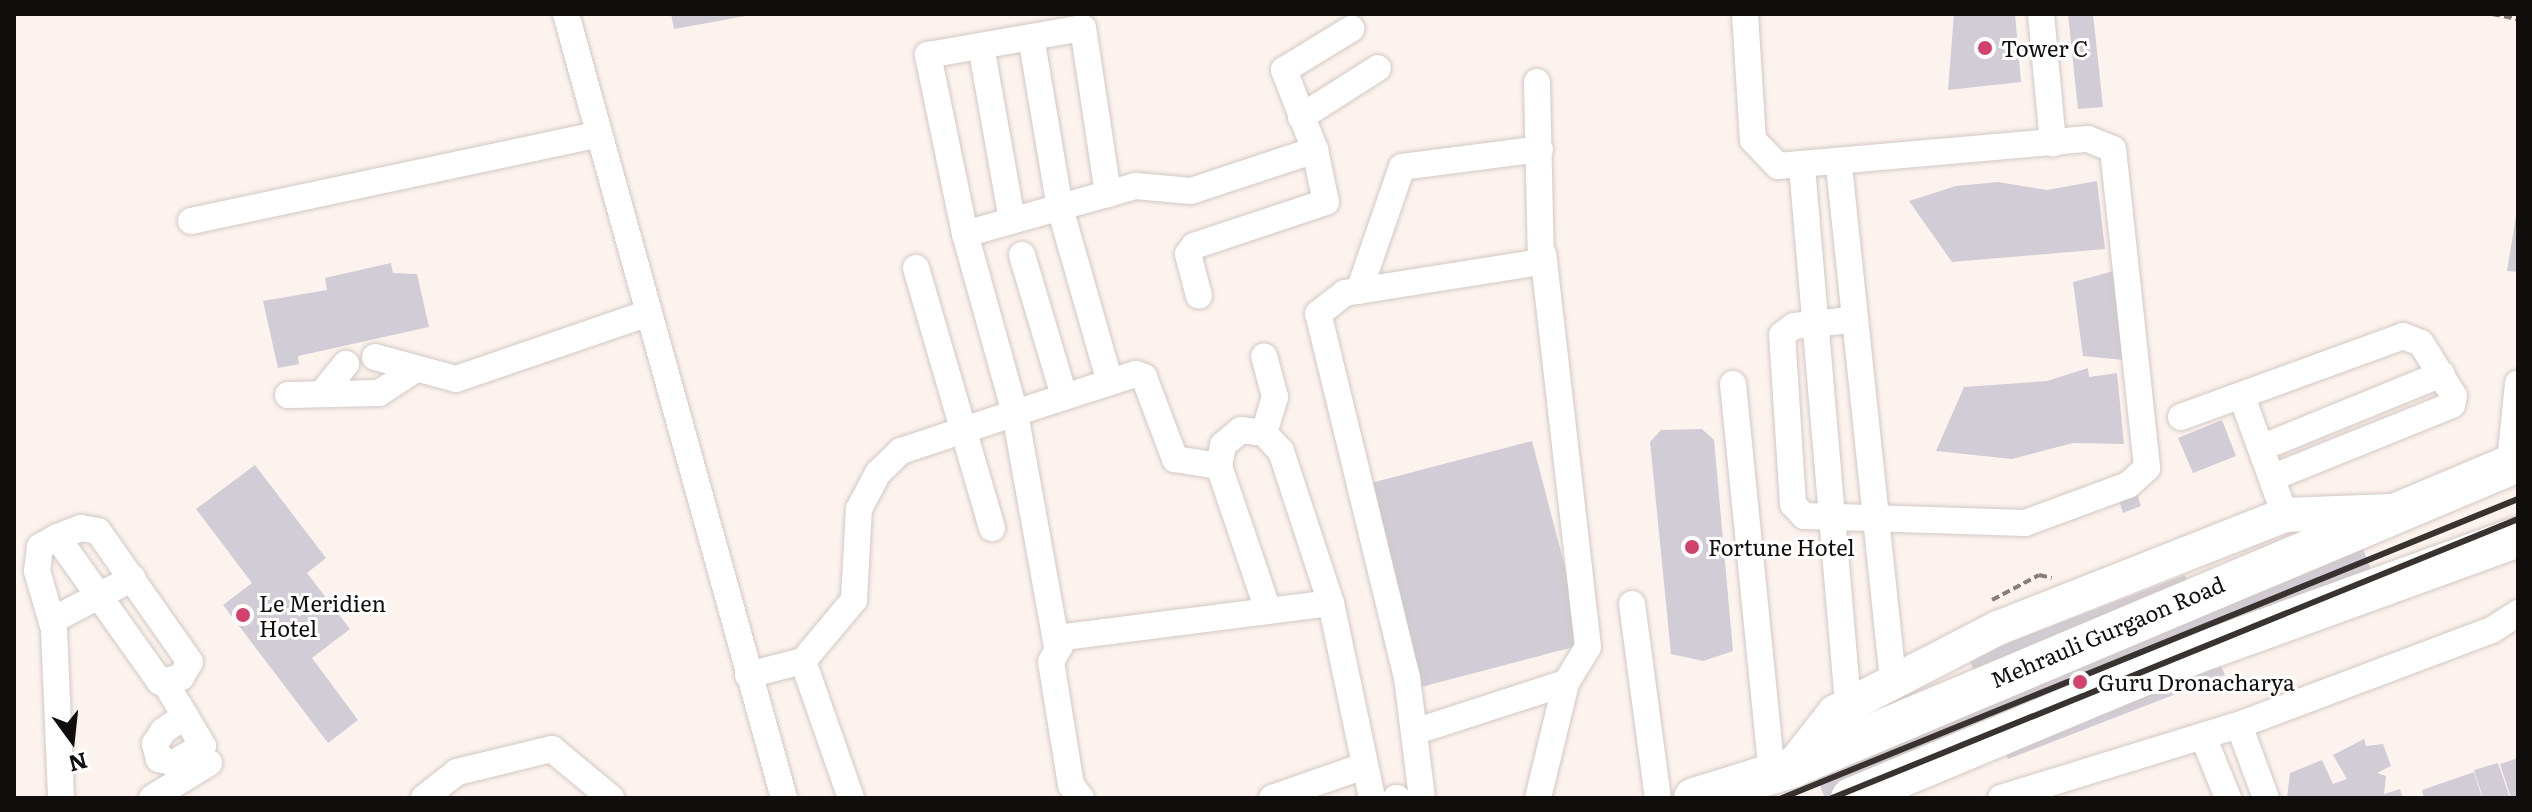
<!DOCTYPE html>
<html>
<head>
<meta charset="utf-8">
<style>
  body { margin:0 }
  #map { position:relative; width:2532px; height:812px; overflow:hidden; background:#fdf3ee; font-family:Literata,serif }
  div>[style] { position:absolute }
  .building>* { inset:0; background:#d1ccd5 }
  .path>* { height:4px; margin-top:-2px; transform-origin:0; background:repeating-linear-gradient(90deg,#857e7b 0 8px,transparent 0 12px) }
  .roads { filter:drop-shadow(0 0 2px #d2c8c4) drop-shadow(0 0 2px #d2c8c4) }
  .minor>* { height:26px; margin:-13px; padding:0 13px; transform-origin:13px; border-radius:13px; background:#fff }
  .major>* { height:34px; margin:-17px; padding:0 17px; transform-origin:17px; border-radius:17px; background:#fff }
  .highway>* { height:40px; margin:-20px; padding:0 20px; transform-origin:20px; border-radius:20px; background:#fff }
  .rail>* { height:6px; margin:-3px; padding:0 3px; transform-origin:3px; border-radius:3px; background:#383331 }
  .dots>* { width:22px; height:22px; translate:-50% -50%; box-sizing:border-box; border:4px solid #fff; border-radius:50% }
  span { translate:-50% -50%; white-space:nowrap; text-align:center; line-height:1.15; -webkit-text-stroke:6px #fff; paint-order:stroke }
  .poi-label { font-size:22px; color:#120e0d }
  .left { translate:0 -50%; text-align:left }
  .street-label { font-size:22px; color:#120e0d }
  .frame { position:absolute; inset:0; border:16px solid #120e0d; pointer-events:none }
  .north { position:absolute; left:32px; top:700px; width:80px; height:80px; -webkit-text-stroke:6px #fff; paint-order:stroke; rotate:165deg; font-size:22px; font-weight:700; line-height:32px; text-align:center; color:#120e0d }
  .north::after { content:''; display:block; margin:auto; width:28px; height:36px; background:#120e0d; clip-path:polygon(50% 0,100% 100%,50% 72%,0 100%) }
</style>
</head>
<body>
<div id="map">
  <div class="building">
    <div style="clip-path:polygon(671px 14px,746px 14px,746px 16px,674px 29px)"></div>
    <div style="clip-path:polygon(1954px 14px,2015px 14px,2021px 82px,1948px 90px)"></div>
    <div style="clip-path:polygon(2068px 14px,2093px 14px,2103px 107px,2078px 109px)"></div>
    <div style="clip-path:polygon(2097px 181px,2105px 249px,1952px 262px,1909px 201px,1956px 186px,1998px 182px,2047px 190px)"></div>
    <div style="clip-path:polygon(2516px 216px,2518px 216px,2518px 272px,2507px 271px)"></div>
    <div style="clip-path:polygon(391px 263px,393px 273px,417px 274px,429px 327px,298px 356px,299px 364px,278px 368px,263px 301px,327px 290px,325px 278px)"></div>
    <div style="clip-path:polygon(2114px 271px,2123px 360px,2083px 356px,2073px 282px)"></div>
    <div style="clip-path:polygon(2088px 368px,2089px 377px,2117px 373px,2124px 444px,2073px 443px,2012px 459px,1936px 451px,1964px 387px,2047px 381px)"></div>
    <div style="clip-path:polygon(2222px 420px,2236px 456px,2193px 473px,2178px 438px)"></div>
    <div style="clip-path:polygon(1702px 429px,1714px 440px,1733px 651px,1703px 661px,1671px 654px,1650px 442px,1661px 430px)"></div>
    <div style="clip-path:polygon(1532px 441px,1585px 644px,1421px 687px,1367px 484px)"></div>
    <div style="clip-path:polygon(255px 465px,326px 558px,307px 573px,350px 629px,312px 658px,358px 720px,328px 743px,223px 605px,252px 583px,196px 509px)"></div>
    <div style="clip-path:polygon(2136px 491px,2141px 506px,2123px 513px,2118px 497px)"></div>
    <div style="clip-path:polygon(2358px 537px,2379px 589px,2216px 654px,2225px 675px,2008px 759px,2000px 740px,1855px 798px,1825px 798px,1808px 756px,1980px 688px,1969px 658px,2185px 575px,2196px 602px)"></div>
    <div style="clip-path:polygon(2364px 739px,2366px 746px,2383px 744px,2391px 766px,2377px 773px,2386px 776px,2384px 794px,2400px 789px,2403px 798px,2287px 798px,2290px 773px,2322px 760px,2333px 784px,2347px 779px,2333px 755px)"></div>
    <div style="clip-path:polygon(2518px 758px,2518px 798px,2511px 798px,2500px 764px)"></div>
    <div style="clip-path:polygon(2498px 763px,2510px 798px,2483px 798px,2474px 770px)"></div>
    <div style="clip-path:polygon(2474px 772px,2482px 798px,2424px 798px,2422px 790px)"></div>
  </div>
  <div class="path">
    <div style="left:2492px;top:14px;width:26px;rotate:11deg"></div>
    <div style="left:1992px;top:600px;width:53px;rotate:-28deg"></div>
    <div style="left:2039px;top:575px;width:13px;rotate:13deg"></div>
  </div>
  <div class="roads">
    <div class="minor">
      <div style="left:566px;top:14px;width:814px;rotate:74.46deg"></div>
      <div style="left:1745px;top:14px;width:126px;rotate:86.4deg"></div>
      <div style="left:1753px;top:140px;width:36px;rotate:46deg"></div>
      <div style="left:1778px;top:166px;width:311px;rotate:-5deg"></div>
      <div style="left:2088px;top:139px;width:27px;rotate:22deg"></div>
      <div style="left:2113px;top:149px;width:321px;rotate:83.9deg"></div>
      <div style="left:2147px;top:468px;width:25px;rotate:138deg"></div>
      <div style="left:2128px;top:485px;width:110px;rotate:159.7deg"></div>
      <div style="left:2025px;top:523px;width:221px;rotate:-178.2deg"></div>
      <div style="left:1804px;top:516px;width:16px;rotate:-133deg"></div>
      <div style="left:1793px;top:504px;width:169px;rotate:-93.7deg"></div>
      <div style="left:1782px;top:335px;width:15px;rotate:-37deg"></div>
      <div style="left:1794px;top:326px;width:57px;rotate:-6deg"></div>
      <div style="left:2041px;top:14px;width:130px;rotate:84.7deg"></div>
      <div style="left:1031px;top:37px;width:173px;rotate:80.4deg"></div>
      <div style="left:1060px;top:208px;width:181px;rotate:74deg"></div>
      <div style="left:981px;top:46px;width:172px;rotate:79.9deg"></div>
      <div style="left:1301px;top:117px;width:91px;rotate:-32.5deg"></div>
      <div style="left:1315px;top:150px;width:86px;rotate:-111.2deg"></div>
      <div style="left:1284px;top:70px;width:79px;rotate:-31.5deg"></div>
      <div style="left:1839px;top:166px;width:517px;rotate:84deg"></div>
      <div style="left:1802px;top:167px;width:539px;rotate:85.1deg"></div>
      <div style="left:191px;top:221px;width:412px;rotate:-12deg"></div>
      <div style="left:965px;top:234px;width:178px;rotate:-15.7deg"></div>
      <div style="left:1136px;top:186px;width:55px;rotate:5.2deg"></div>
      <div style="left:1191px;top:191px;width:131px;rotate:-18.3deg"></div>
      <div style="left:1315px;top:150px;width:53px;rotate:78.1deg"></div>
      <div style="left:1326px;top:202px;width:139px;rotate:161.6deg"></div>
      <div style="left:1194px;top:246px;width:10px;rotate:127deg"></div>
      <div style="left:1188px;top:254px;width:43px;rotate:75.3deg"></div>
      <div style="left:1022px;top:255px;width:147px;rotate:73.4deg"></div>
      <div style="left:916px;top:268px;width:271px;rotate:73.7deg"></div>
      <div style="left:1359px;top:291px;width:131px;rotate:-70.9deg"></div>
      <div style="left:1402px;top:167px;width:139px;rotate:-7.4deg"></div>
      <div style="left:375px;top:357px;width:84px;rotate:15.2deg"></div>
      <div style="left:456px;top:379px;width:201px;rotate:-18.9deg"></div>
      <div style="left:1733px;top:384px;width:393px;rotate:84.3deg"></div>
      <div style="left:324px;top:391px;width:35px;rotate:-51deg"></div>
      <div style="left:288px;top:395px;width:91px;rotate:-1.3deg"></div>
      <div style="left:379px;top:393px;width:38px;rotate:-33deg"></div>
      <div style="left:2242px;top:397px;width:126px;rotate:70deg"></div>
      <div style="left:2181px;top:417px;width:236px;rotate:-20deg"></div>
      <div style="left:2403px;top:336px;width:19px;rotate:21deg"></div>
      <div style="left:2421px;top:343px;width:62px;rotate:58.1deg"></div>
      <div style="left:2454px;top:396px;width:9px;rotate:103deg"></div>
      <div style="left:2452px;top:405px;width:192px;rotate:158deg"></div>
      <div style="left:1264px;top:433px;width:38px;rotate:-73deg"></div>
      <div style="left:1275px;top:397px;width:42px;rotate:-105deg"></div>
      <div style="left:2263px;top:447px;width:193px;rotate:-22.2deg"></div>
      <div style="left:2510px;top:462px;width:79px;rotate:-84.2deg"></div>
      <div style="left:57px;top:537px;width:178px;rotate:54.6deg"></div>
      <div style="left:160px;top:682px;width:22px;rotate:-13deg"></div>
      <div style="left:181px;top:677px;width:17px;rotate:-59deg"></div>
      <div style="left:190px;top:662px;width:160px;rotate:-125.1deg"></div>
      <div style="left:98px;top:531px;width:17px;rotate:-170deg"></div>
      <div style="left:81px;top:528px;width:26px;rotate:159deg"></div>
      <div style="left:57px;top:537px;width:20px;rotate:150deg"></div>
      <div style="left:40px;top:547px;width:24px;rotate:97deg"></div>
      <div style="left:37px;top:571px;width:60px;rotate:73.7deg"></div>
      <div style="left:54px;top:629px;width:169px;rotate:87.6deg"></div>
      <div style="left:1632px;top:604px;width:196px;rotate:82.4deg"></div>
      <div style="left:1268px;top:610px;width:152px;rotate:-108.8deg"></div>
      <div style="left:1219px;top:466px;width:21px;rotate:-79deg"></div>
      <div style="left:1223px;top:445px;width:23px;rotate:-40deg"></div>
      <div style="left:1241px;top:430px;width:23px;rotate:7deg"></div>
      <div style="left:1264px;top:433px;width:25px;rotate:47deg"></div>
      <div style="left:1281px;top:451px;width:160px;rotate:71.8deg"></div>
      <div style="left:1331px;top:603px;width:199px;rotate:78.1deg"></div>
      <div style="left:53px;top:620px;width:90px;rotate:-27.7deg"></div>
      <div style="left:1057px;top:647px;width:238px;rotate:-100.2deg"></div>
      <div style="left:1015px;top:413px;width:127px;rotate:-17.9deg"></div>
      <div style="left:1136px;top:374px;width:9px;rotate:21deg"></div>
      <div style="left:1144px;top:377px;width:88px;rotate:69.3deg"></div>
      <div style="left:1175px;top:459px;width:45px;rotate:9deg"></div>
      <div style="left:803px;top:661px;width:145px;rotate:70.7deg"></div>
      <div style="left:748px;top:675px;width:57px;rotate:-14.3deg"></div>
      <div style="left:803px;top:661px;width:80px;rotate:-50.1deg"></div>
      <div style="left:854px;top:600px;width:91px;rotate:-86.9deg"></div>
      <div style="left:859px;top:509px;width:41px;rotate:-62.2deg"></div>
      <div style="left:878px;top:473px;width:32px;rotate:-44deg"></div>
      <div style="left:901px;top:451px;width:120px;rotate:-18.4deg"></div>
      <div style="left:1015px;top:413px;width:186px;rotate:-105.6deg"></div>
      <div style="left:965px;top:234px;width:183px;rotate:-101.7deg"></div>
      <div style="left:928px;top:55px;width:157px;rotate:-9.9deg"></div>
      <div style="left:1083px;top:28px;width:168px;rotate:81.4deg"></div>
      <div style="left:166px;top:684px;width:37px;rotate:59deg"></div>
      <div style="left:185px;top:716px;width:35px;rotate:59deg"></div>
      <div style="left:203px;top:746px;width:34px;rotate:150deg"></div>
      <div style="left:174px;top:763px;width:16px;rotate:-165deg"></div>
      <div style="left:159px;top:759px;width:16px;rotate:-105deg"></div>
      <div style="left:155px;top:744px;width:15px;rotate:-58deg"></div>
      <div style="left:163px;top:731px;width:27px;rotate:-34deg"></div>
      <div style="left:2239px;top:725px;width:78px;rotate:69.7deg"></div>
      <div style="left:1417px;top:731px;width:157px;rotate:-17.9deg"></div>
      <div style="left:2203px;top:736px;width:67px;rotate:68deg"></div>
      <div style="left:152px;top:798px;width:67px;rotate:-31.6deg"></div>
      <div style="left:424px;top:798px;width:42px;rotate:-38.2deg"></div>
      <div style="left:457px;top:772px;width:98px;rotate:-13.6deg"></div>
      <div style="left:552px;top:749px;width:77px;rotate:39.7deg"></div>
      <div style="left:1081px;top:798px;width:16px;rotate:-128deg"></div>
      <div style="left:1071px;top:785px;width:125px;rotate:-99.2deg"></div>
      <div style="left:1051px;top:662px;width:29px;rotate:-61deg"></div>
      <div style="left:1065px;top:637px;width:268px;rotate:-7.3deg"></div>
      <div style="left:1272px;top:798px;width:97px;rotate:-19.2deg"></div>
      <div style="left:1396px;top:798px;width:1px"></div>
      <div style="left:1422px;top:798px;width:121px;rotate:-97.1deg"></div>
      <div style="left:1407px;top:678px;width:375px;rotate:-103.7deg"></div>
      <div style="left:1318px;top:314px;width:34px;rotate:-38deg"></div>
      <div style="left:1345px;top:293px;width:198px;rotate:-9deg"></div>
      <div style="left:1541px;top:262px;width:180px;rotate:-91.3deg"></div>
      <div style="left:1538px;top:798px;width:118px;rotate:-76.3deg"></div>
      <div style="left:1566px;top:683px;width:42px;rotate:-58.6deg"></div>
      <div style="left:1588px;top:647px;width:395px;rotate:-96.5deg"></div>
      <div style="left:2001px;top:798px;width:249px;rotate:-17.1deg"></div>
      <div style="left:2239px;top:725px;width:270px;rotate:-20.6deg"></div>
      <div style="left:2492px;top:630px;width:31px;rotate:-33deg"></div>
    </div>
    <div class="major">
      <div style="left:1791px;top:768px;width:71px;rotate:-51.8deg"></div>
      <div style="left:1835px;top:712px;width:183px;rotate:-27.3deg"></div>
      <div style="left:1998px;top:628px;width:308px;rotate:-21.5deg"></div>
      <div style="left:2285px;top:515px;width:106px;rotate:-2.2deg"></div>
    </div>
    <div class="highway">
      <div style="left:1694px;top:798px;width:102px;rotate:-17.2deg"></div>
      <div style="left:1791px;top:768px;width:789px;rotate:-22.83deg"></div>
      <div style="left:1851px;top:798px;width:373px;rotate:-22.7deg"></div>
      <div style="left:2195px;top:654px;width:344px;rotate:-19.9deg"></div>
    </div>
  </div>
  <div class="rail">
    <div style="left:1782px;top:798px;width:794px;rotate:-22.11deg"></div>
    <div style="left:1832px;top:798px;width:741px;rotate:-22.13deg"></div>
  </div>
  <div class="dots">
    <div style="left:1985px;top:48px;background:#d1436c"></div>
    <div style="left:1692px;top:547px;background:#d1436c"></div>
    <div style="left:243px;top:615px;background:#d1436c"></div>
    <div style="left:2080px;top:682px;background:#d1436c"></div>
  </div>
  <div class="poi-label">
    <span class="left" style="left:2001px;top:48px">Tower C</span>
    <span class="left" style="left:1708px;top:547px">Fortune Hotel</span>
    <span class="left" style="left:259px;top:615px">Le Meridien<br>Hotel</span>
    <span class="left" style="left:2098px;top:682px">Guru Dronacharya</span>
  </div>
  <div class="street-label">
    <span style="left:2107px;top:631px;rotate:-23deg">Mehrauli Gurgaon Road</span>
  </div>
  <div class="frame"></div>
  <div class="north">N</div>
</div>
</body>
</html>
